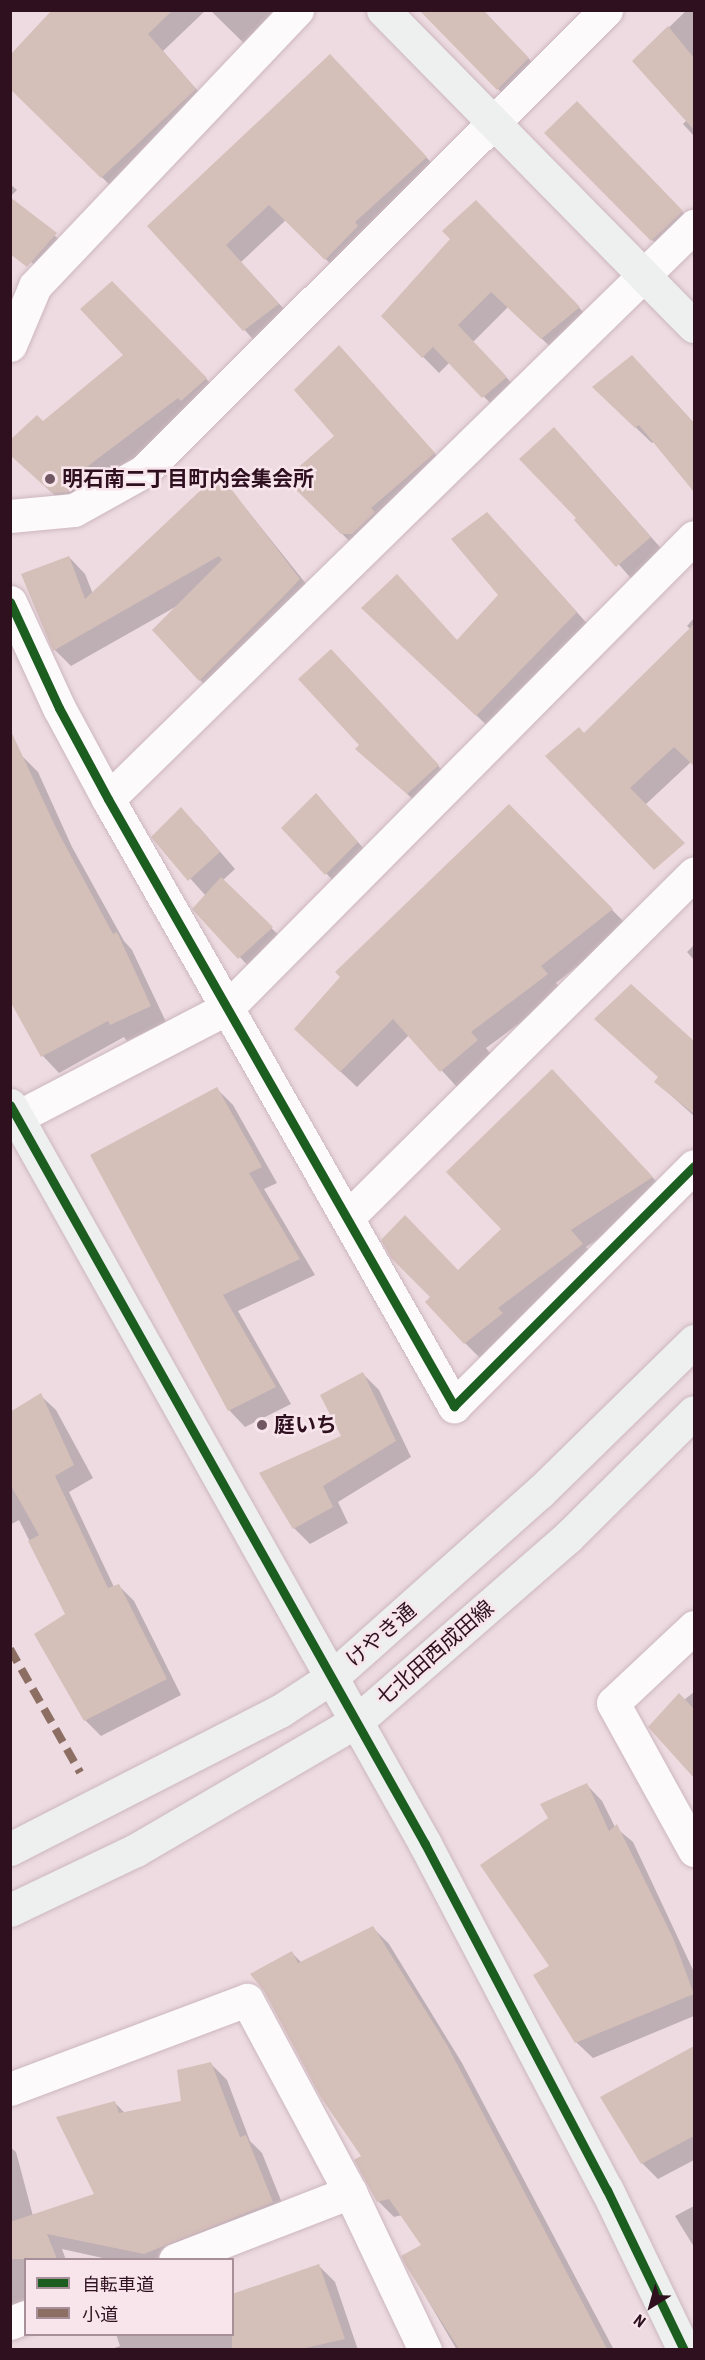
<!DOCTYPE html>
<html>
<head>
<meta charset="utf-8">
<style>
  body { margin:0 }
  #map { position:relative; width:705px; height:2360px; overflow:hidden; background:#eddbe1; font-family:"Roboto Condensed","Noto Sans JP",sans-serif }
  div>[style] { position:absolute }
  .shadow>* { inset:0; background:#0003 }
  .building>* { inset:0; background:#d5bfb9 }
  .roads { filter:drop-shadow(0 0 2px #cdb6bf) drop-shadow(0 0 2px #cdb6bf) }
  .street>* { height:33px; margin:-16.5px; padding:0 16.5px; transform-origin:16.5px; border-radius:16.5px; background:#fcfafa }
  .secondary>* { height:33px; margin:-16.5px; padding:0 16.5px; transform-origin:16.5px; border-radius:16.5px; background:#eeefef }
  .quiet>* { height:8px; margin-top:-4px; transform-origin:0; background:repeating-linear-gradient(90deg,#8d6e63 0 15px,transparent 0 23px) }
  .cycleway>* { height:9px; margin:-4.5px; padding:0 4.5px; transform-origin:4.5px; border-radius:4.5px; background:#1b5e20 }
  .dots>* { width:16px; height:16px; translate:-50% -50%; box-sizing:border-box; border:3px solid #f7e5eb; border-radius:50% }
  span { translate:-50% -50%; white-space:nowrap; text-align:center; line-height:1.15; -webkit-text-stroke:5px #f7e5eb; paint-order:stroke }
  .poi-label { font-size:21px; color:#2e101e; font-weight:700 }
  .left { translate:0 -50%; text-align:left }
  .street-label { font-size:21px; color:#2e101e }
  .frame { position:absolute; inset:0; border:12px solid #2e101e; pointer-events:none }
  .legend { position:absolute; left:24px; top:2258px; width:210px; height:78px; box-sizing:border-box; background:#f7e5eb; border:2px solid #a79099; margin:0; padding:8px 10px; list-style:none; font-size:18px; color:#2e101e }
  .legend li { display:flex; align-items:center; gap:12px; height:30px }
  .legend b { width:30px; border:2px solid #a79099 }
  .north { position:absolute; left:621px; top:2276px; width:60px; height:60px; -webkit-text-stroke:4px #f7e5eb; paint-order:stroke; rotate:217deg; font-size:16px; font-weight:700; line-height:24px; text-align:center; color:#2e101e }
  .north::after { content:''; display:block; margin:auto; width:21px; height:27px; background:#2e101e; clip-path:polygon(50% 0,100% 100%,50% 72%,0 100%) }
</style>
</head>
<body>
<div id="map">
  <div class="shadow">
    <div style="clip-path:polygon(64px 10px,206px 10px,163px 51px,211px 106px,118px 193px,10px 87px)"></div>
    <div style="clip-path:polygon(210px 10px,283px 10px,258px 57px)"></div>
    <div style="clip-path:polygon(420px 10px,483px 10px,544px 75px,514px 105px)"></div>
    <div style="clip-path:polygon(687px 10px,694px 10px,694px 136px,683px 124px,687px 120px,634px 61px)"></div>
    <div style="clip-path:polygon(346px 72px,442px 174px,342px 275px,286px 220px,241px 262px,294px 320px,260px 347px,150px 226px)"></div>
    <div style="clip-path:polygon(593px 119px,694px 224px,668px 256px,546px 133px)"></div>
    <div style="clip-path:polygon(10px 184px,17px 190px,10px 197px)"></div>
    <div style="clip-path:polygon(10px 199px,72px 250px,49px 277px,10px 244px)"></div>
    <div style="clip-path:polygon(476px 202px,595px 324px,558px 354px,508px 307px,473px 342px,522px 394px,500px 413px,450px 362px,439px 373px,383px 316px,452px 239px)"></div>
    <div style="clip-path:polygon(112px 283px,222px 395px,69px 509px,21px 463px,125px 356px)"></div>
    <div style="clip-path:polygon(339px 347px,450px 470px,358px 550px,288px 479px,336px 436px)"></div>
    <div style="clip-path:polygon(648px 373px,694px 423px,694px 489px,655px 441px,652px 443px,610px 403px)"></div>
    <div style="clip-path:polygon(570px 445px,666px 554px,634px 582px,579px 518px)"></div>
    <div style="clip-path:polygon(219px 475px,315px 595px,216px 696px,200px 680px,177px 606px,71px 666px,55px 650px,23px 575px,69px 557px,85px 574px,93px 594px)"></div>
    <div style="clip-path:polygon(503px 530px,592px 629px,493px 731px,379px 624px,458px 641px,500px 595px)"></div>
    <div style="clip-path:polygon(694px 618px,694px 765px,691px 762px,645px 805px,627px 839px,584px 735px,691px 630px,687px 626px)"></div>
    <div style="clip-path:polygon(347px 667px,453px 782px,424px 809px,357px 749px,361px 745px)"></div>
    <div style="clip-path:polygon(22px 756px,38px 772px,72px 847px,124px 941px,132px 950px,166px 1022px,127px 1041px,124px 1037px,59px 1073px,43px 1056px,10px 998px)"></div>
    <div style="clip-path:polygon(316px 795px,373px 859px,342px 890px,283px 828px)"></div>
    <div style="clip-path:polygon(509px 806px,628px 926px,556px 983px,563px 991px,486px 1048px,493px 1057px,457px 1087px,409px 1035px,357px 1087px,312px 1045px)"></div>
    <div style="clip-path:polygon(197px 825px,235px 869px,222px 881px,288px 944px,256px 974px,194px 909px,206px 896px,153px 837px)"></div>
    <div style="clip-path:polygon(694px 945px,694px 960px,687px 952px)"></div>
    <div style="clip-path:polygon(631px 986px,694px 1043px,694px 1116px,656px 1082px,660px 1078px)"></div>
    <div style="clip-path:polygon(568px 1087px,668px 1194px,586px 1247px,598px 1261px,481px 1359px,465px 1343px,458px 1272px,503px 1229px)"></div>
    <div style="clip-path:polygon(217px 1089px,233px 1105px,277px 1183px,264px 1189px,315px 1275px,238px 1311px,291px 1404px,245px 1427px,229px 1410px,92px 1156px)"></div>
    <div style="clip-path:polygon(363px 1374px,379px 1390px,411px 1457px,338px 1502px,348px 1523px,310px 1544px,294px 1528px,343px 1436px)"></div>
    <div style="clip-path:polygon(40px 1395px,56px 1410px,93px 1478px,69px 1492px,114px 1587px,118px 1585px,134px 1601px,181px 1695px,101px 1736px,85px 1720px,67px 1615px,19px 1520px,10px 1525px,10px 1457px)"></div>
    <div style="clip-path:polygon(694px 1692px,694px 1776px,650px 1727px)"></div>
    <div style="clip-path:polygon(586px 1784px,602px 1801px,615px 1827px,633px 1842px,694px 1972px,694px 2016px,593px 2058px,576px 2042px,552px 1966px,550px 1818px)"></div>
    <div style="clip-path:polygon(373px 1928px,389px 1944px,462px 2063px,614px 2350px,457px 2350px,407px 2265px,423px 2246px,402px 2215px,394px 2217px,378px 2201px,292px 1953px,302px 1963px)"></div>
    <div style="clip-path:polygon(694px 2048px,694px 2160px,658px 2179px,642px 2163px,602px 2098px)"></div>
    <div style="clip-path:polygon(211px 2064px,227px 2080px,250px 2141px,262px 2153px,288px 2218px,185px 2260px,112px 2260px,62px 2249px,66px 2260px,26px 2260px,26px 2313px,10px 2319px,10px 2147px,16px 2152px,33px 2216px,96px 2195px,115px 2103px,125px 2113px,183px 2102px)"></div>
    <div style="clip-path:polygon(694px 2206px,694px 2247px,675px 2216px)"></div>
    <div style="clip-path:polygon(319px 2266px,335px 2282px,358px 2350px,109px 2350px,120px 2346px,116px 2334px,232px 2334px)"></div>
  </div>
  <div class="building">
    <div style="clip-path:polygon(52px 10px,173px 10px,148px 34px,196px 89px,101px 178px,10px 89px,10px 55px)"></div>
    <div style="clip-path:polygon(419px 10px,483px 10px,529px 58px,497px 90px)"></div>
    <div style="clip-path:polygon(668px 26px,694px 58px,694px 130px,632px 61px)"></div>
    <div style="clip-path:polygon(330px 54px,427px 157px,355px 222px,358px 226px,325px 260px,269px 205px,226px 245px,279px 304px,243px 331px,147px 226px)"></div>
    <div style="clip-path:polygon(577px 101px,683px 211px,651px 241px,544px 133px)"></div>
    <div style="clip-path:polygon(10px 197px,57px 233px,27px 267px,10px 254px)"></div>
    <div style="clip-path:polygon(476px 200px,580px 307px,541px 339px,491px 292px,458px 325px,507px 377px,482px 398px,433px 347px,422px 358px,381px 316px,450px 239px,442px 231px)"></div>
    <div style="clip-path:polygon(112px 281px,207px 378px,181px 401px,178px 398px,88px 466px,98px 475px,68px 492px,52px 493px,10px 455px,10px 440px,37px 415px,43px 421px,123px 355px,80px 309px)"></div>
    <div style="clip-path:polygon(339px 345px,435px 453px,371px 508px,375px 512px,352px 534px,341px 534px,285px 479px,334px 436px,294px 390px)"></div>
    <div style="clip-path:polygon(632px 355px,694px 423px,694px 492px,639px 425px,635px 428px,592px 387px)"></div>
    <div style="clip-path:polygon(554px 427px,651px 537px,616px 567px,574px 520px,576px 518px,519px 459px)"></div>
    <div style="clip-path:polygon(219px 473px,300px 579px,283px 597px,199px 681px,152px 630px,222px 560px,219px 556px,53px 651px,21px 574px,69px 556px,85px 599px)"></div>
    <div style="clip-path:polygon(487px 512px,577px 612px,476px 716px,361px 608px,397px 574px,457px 640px,498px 595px,451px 539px)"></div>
    <div style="clip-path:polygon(694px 624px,694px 766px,674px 747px,630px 788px,685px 843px,654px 870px,545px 756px,579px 727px,584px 733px)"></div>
    <div style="clip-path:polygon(331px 649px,439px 765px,407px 794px,355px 749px,359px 745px,298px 679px)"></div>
    <div style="clip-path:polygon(10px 729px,57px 830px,113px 934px,117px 932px,151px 1006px,110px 1025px,108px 1021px,41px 1057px,10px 1001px)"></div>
    <div style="clip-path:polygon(316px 793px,358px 842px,325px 875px,281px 828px)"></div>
    <div style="clip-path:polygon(509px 804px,613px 909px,541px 966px,548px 974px,471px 1032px,478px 1040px,440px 1072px,393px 1019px,340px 1072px,294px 1029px,340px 977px,335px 972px)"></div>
    <div style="clip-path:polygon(181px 807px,220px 852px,188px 881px,151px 837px)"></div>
    <div style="clip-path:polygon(221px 877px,273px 927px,238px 959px,192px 909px)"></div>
    <div style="clip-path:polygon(631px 984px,694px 1041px,694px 1114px,654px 1082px,658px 1077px,594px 1019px)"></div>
    <div style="clip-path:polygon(552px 1069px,653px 1177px,571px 1230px,583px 1244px,498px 1308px,503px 1313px,464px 1344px,425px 1302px,430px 1297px,391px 1258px,381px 1240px,405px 1215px,458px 1270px,501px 1229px,446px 1172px)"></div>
    <div style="clip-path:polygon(217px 1087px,262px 1167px,249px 1173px,300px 1259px,223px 1295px,276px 1387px,228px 1411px,90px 1155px)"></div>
    <div style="clip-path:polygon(363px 1372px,396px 1441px,323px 1486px,333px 1507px,293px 1529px,259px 1473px,341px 1436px,320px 1395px)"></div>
    <div style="clip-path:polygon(41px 1393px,74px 1465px,55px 1476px,108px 1588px,119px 1584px,167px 1679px,84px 1721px,34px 1634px,65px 1614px,28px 1541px,39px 1535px,10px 1484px,10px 1412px)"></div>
    <div style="clip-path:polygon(679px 1693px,694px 1709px,694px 1778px,648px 1727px)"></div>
    <div style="clip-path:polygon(587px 1783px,609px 1831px,617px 1824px,673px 1938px,694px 1994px,575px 2043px,533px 1975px,549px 1966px,480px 1865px,548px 1818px,540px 1804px)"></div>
    <div style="clip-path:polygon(373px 1926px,447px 2045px,607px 2349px,459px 2349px,406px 2266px,401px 2256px,421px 2245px,389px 2199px,377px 2202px,354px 2160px,361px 2156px,320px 2096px,264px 1991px,250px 1974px,292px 1951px,298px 1963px)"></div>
    <div style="clip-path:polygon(694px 2046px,694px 2136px,641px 2164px,600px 2097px)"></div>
    <div style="clip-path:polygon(211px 2062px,240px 2137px,246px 2135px,273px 2202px,144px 2254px,47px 2234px,57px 2259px,10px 2259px,10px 2222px,94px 2194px,56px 2117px,115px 2101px,119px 2113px,181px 2101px,177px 2070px)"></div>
    <div style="clip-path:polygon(319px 2264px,345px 2339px,301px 2349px,232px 2349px,232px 2294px)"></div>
  </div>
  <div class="roads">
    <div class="street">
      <div style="left:10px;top:345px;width:64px;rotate:-67deg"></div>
      <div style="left:35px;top:286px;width:381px;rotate:-46.5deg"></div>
      <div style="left:10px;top:516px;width:64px;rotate:-5.4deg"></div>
      <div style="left:74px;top:510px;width:80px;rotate:-29.1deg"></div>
      <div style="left:144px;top:471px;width:653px;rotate:-44.94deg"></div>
      <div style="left:10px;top:602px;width:117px;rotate:65.2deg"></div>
      <div style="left:59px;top:708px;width:103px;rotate:61.7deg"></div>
      <div style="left:108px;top:799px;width:699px;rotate:60.32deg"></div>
      <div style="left:454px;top:1406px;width:339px;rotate:-45deg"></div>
      <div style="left:108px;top:799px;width:820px;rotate:-44.36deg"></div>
      <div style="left:10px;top:1121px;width:245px;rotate:-27.5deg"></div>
      <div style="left:227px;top:1008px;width:663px;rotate:-45.24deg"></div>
      <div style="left:347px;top:1218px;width:489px;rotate:-44.8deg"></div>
      <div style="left:694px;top:1627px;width:111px;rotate:136.8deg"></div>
      <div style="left:613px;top:1703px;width:168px;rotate:61.1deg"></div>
      <div style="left:10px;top:2089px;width:253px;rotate:-20.6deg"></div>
      <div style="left:247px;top:2000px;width:218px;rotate:61.8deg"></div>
      <div style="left:350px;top:2192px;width:175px;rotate:64.6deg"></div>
      <div style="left:175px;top:2260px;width:188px;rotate:-21.2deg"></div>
      <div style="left:10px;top:2323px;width:17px;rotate:-21deg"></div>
    </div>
    <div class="secondary">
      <div style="left:383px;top:10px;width:443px;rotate:45.5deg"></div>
      <div style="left:10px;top:1105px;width:848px;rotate:60.68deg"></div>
      <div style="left:425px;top:1844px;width:391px;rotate:62.3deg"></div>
      <div style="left:607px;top:2190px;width:178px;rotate:64.3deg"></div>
      <div style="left:10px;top:1849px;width:303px;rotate:-27.1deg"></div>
      <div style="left:280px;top:1711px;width:62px;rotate:-33.2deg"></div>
      <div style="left:332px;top:1677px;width:278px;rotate:-41.7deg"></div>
      <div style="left:540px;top:1492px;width:216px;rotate:-44.4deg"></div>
      <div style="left:10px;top:1910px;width:140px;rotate:-25.5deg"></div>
      <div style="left:136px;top:1850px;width:256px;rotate:-30.3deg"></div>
      <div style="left:357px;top:1721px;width:280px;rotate:-41.1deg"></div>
      <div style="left:568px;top:1537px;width:177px;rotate:-44.8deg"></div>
    </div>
  </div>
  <div class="quiet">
    <div style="left:10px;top:1649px;width:142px;rotate:60.4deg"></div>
  </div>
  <div class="cycleway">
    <div style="left:10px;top:602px;width:117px;rotate:65.2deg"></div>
    <div style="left:59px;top:708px;width:103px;rotate:61.7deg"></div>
    <div style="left:108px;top:799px;width:699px;rotate:60.32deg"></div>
    <div style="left:454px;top:1406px;width:339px;rotate:-45deg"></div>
    <div style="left:10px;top:1105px;width:848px;rotate:60.68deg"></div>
    <div style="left:425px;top:1844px;width:391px;rotate:62.3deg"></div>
    <div style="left:607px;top:2190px;width:178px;rotate:64.3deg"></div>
  </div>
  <div class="dots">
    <div style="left:50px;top:479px;background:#715762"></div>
    <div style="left:262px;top:1425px;background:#715762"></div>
  </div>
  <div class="poi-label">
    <span class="left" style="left:62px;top:479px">明石南二丁目町内会集会所</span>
    <span class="left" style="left:274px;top:1425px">庭いち</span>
  </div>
  <div class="street-label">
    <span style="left:381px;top:1635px;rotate:-41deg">けやき通</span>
    <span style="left:435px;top:1653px;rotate:-41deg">七北田西成田線</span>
  </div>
  <div class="frame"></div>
  <ul class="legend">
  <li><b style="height:8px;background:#1b5e20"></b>自転車道</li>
  <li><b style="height:8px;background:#8d6e63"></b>小道</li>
  </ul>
  <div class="north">N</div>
</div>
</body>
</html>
